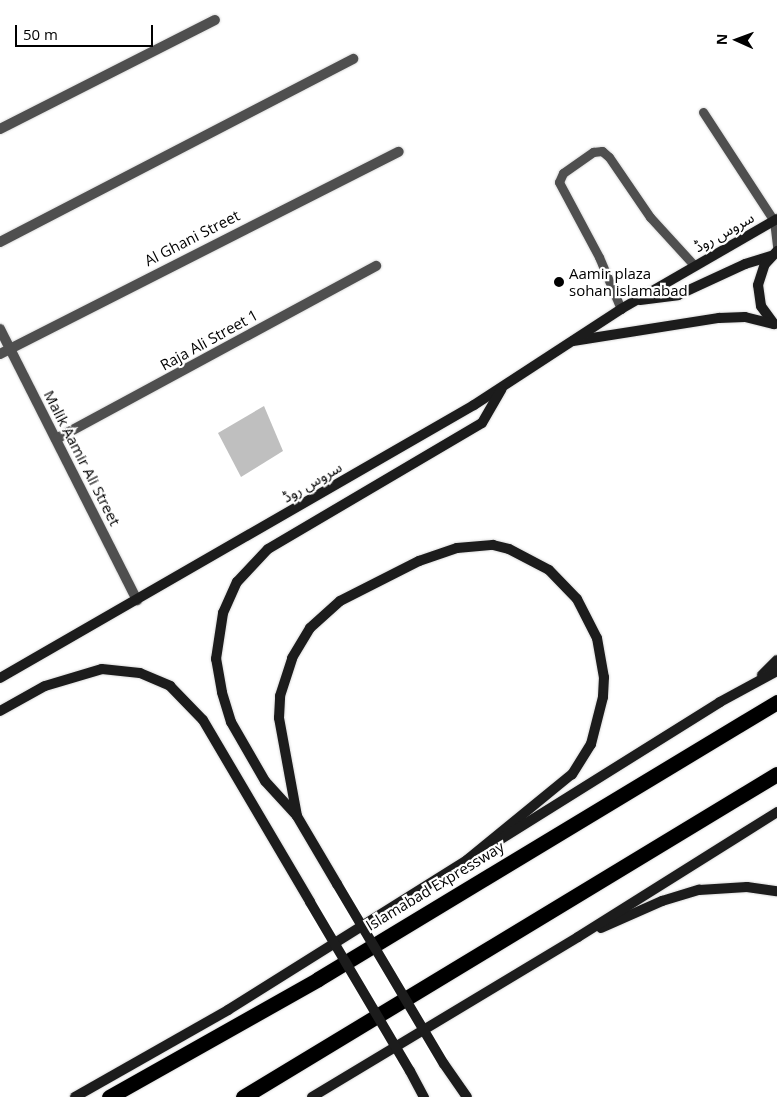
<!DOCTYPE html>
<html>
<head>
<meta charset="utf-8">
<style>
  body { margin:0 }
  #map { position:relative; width:777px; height:1097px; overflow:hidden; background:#fff; font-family:"Open Sans","Noto Sans Arabic",sans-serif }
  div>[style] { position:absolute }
  .building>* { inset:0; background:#bfbfbf }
  .roads { filter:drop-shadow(0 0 1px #dbdbdb) drop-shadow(0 0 1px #dbdbdb) }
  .lane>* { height:9px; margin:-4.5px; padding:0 4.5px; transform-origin:4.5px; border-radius:4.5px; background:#4f4f4f }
  .street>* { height:10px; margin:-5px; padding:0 5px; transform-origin:5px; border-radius:5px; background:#4f4f4f }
  .secondary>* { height:10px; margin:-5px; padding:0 5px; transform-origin:5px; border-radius:5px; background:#1c1c1c }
  .highway>* { height:15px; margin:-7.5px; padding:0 7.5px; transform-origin:7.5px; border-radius:7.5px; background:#000 }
  .secondary-bridge>* { height:10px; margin:-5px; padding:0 5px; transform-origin:5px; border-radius:5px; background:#1c1c1c }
  .dots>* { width:14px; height:14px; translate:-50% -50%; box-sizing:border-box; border:2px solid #fff; border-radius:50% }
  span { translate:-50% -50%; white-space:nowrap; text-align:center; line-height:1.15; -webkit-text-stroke:4.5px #fff; paint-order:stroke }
  .street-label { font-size:15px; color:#000 }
  .poi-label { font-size:15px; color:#000 }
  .left { translate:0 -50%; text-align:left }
  .north { position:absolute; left:712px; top:15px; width:50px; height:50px; -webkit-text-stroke:4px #fff; paint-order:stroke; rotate:272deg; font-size:14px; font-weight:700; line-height:20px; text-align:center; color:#000 }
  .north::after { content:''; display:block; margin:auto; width:18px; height:22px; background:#000; clip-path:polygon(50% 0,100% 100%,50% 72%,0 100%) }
  .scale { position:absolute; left:15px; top:25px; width:138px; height:22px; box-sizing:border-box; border:2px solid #000; border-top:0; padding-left:6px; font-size:15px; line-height:18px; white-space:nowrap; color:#000; -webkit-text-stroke:4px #fff; paint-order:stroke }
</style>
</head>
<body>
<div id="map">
  <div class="building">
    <div style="clip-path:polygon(264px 406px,283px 451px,241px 477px,218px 433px)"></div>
  </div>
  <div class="roads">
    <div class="lane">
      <div style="left:703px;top:112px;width:130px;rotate:56.9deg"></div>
      <div style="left:774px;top:221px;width:26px;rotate:83deg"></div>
      <div style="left:621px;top:309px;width:56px;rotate:-112.9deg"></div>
      <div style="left:599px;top:257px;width:85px;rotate:-118.1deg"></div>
      <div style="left:559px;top:182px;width:10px;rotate:-66deg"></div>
      <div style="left:563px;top:173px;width:37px;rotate:-35deg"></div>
      <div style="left:593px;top:152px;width:9px;rotate:-6deg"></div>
      <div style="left:602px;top:151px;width:9px;rotate:41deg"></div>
      <div style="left:609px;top:157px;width:73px;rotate:55.7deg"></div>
      <div style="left:650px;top:217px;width:65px;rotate:47.5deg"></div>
    </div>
    <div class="street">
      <div style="left:0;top:129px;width:241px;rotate:-26.9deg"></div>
      <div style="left:0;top:242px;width:398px;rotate:-27.4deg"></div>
      <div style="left:0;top:329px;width:304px;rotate:63.2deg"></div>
      <div style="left:0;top:354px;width:447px;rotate:-26.9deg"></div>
      <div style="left:56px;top:439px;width:364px;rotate:-28.4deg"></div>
    </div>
    <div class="secondary">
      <div style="left:640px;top:300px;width:38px;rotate:-7deg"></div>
      <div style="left:678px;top:295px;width:74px;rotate:-24.8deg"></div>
      <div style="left:745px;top:264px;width:27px;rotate:-17deg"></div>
      <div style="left:774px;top:324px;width:22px;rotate:-126deg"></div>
      <div style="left:761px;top:306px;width:21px;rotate:-98deg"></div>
      <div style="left:758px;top:285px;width:22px;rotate:-72deg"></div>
      <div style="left:765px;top:264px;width:18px;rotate:-47deg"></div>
      <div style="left:573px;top:341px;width:148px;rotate:-9deg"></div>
      <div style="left:719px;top:318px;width:26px;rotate:-2deg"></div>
      <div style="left:745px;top:317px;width:30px;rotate:14deg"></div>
      <div style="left:762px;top:675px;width:21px;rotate:-45deg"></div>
      <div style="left:0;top:678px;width:547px;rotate:-29.94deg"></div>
      <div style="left:474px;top:405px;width:176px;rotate:-33.1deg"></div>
      <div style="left:621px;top:309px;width:180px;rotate:-30deg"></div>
      <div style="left:0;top:711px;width:51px;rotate:-29.1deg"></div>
      <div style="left:45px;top:686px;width:59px;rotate:-16.6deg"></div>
      <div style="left:102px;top:669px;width:38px;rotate:6deg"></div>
      <div style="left:140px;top:673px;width:33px;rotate:23deg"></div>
      <div style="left:170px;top:686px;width:47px;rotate:45.9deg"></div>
      <div style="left:203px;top:720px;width:211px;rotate:59.5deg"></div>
      <div style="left:297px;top:816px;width:100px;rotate:-100.4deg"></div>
      <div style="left:279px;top:718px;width:22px;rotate:-87deg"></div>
      <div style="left:280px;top:696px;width:40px;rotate:-72deg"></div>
      <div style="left:292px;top:658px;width:35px;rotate:-59deg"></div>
      <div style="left:310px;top:628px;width:40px;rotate:-42deg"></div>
      <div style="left:340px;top:601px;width:89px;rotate:-26.9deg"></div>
      <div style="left:419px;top:561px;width:40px;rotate:-18.9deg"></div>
      <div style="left:457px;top:548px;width:36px;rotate:-5deg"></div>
      <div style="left:493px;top:545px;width:16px;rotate:14deg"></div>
      <div style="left:509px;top:549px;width:45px;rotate:27.7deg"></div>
      <div style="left:549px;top:570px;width:40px;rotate:46deg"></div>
      <div style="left:577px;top:599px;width:44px;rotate:62.9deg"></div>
      <div style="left:597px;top:638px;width:40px;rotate:80deg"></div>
      <div style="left:604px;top:677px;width:20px;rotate:93deg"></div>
      <div style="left:603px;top:697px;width:49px;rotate:104.3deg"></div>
      <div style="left:591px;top:744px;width:36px;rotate:122deg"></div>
      <div style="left:572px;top:774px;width:136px;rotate:140.7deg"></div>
      <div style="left:493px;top:844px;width:268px;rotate:-32deg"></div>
      <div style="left:720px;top:702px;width:65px;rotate:-28.5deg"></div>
      <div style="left:337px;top:884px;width:79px;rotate:-120.5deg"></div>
      <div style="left:297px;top:816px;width:47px;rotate:-132.4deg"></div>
      <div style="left:265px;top:781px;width:68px;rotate:-120deg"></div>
      <div style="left:231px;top:722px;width:31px;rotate:-107deg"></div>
      <div style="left:222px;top:692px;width:34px;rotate:-100deg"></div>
      <div style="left:216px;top:659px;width:47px;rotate:-81.3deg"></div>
      <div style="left:223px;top:613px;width:34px;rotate:-66deg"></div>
      <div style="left:237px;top:582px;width:45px;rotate:-46.8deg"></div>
      <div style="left:268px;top:549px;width:248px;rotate:-30.5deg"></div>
      <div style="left:482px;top:423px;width:39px;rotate:-60deg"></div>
      <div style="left:601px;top:928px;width:67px;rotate:-23.9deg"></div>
      <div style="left:662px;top:901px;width:39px;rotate:-17deg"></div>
      <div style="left:699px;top:890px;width:48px;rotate:-3.6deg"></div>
      <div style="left:747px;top:887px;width:30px;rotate:8deg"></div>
      <div style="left:444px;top:1064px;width:40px;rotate:55.1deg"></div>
      <div style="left:410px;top:1071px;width:30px;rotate:62deg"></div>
      <div style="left:75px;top:1097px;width:176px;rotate:-29.6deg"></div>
      <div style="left:228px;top:1010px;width:288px;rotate:-32.1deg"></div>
      <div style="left:312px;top:1097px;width:310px;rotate:-31deg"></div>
      <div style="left:578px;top:937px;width:235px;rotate:-32.1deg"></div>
    </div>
    <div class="highway">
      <div style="left:109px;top:1097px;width:240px;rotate:-29.4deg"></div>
      <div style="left:318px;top:979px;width:536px;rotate:-31.11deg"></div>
      <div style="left:243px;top:1097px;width:624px;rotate:-31.17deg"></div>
    </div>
  </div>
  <div class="secondary-bridge">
    <div style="left:337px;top:884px;width:209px;rotate:59.3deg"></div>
    <div style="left:310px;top:902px;width:196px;rotate:59.4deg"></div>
  </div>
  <div class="dots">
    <div style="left:559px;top:282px;background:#000"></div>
  </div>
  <div class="street-label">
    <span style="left:724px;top:232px;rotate:-29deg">سروس روڈ</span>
    <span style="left:192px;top:238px;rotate:-27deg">Al Ghani Street</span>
    <span style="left:209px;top:340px;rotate:-29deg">Raja Ali Street 1</span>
    <span style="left:82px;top:458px;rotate:63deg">Malik Aamir Ali Street</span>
    <span style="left:312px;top:482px;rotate:-30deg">سروس روڈ</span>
    <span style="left:435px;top:886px;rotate:-31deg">Islamabad Expressway</span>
  </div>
  <div class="poi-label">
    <span class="left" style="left:569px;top:282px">Aamir plaza<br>sohan islamabad</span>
  </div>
  <div class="north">N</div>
  <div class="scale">50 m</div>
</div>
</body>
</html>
